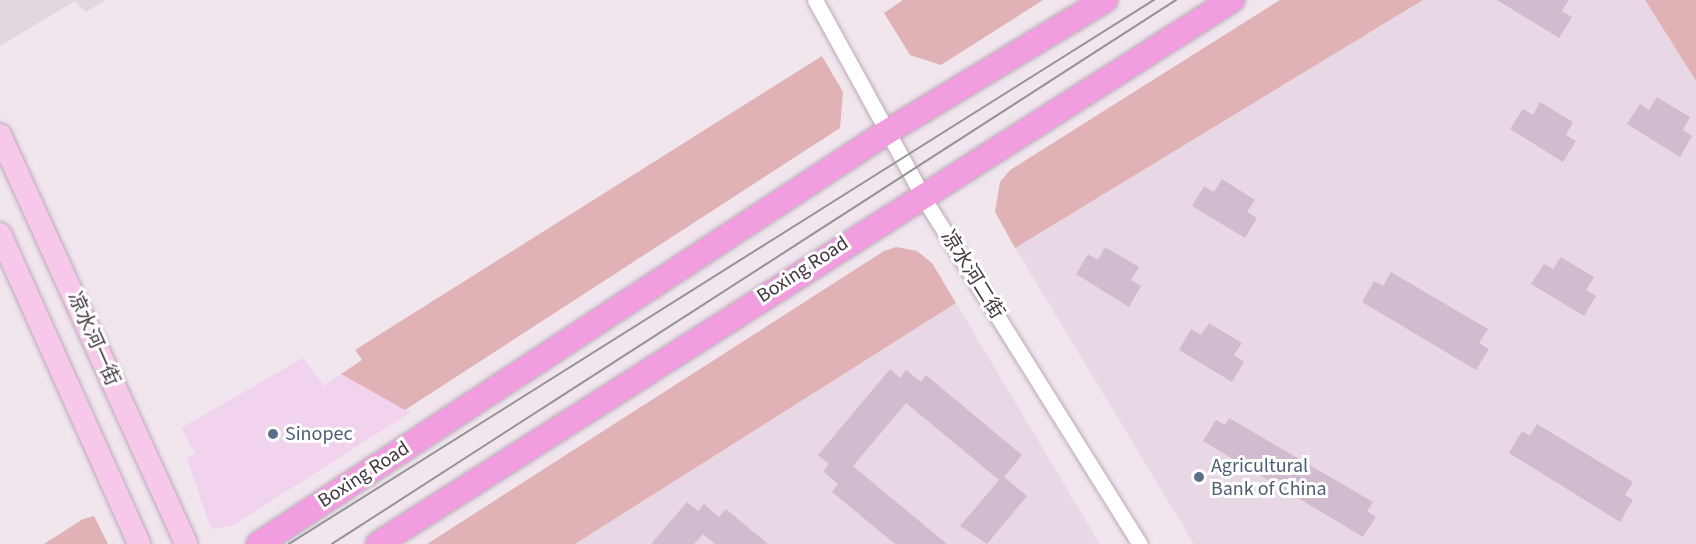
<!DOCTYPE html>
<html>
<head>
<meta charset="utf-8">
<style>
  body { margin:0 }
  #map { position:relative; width:1696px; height:544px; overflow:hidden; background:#f1e6ee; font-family:"Source Sans 3","Noto Sans SC",sans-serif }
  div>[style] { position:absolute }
  .residential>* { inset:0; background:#e8d8e5 }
  .commercial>* { inset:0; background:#f1d3ee }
  .industrial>* { inset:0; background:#e0d7df }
  .green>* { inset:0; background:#e1b2b5 }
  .building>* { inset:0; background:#d1bccf }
  .roads { filter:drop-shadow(0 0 2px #bba9b8) drop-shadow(0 0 2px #bba9b8) }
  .street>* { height:15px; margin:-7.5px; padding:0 7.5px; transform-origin:7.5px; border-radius:7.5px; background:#fff }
  .secondary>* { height:22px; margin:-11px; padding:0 11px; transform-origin:11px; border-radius:11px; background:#f8c8eb }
  .primary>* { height:24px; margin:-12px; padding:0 12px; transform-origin:12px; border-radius:12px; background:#f29de0 }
  .tram>* { height:1.5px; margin:-0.75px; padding:0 0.75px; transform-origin:0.75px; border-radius:0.75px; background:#949494 }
  .dots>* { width:16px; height:16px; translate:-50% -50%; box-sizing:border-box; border:3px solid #fff; border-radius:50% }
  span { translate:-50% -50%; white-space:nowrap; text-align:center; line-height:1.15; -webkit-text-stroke:6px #fff; paint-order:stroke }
  .street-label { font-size:20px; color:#423641 }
  .service-label { font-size:20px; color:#4e5e75 }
  .left { translate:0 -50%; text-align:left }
</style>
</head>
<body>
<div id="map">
  <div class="residential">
    <div style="clip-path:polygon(1423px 0,1645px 0,1696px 81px,1696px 544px,1194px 544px,1015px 248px)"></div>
    <div style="clip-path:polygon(956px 303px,1100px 544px,575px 544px)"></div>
  </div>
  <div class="commercial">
    <div style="clip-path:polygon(303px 358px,324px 386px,341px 374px,411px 412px,232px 526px,211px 529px,187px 458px,195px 454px,181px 428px)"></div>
  </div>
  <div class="industrial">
    <div style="clip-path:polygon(0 0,106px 0,86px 12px,75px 1px,0 46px)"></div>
  </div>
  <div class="green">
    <div style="clip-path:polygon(903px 0,1043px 0,941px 65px,910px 55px,884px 13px)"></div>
    <div style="clip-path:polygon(1280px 0,1423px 0,1015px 248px,995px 212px,1000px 182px,1010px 170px)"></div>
    <div style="clip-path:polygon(1645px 0,1696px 0,1696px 81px)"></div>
    <div style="clip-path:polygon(822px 56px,843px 92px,840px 128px,405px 410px,341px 374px,362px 360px,355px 350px)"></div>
    <div style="clip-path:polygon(896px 247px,917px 251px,932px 263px,956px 303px,575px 544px,427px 544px,884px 251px)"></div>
    <div style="clip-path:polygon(94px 516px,108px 544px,44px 544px,83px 519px)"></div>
  </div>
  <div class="building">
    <div style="clip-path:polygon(1497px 0,1569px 0,1562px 11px,1572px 17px,1559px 38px)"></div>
    <div style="clip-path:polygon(1657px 97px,1690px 117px,1683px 130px,1692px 136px,1680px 157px,1627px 124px,1640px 104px,1649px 110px)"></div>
    <div style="clip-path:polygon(1540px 102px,1573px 122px,1566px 135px,1576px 141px,1563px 162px,1510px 129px,1523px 109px,1533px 115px)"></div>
    <div style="clip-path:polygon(1222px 179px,1255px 200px,1247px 212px,1257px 218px,1245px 238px,1192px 206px,1204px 186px,1214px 192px)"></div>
    <div style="clip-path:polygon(1105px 247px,1139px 267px,1131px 280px,1141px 286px,1129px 307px,1076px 274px,1088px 254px,1098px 260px)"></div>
    <div style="clip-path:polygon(1561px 257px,1594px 277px,1586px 290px,1596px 296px,1584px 316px,1531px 284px,1544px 264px,1553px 269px)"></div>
    <div style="clip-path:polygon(1391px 272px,1488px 329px,1479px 343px,1489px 349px,1476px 370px,1362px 302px,1374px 281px,1383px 286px)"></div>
    <div style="clip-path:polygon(1209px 323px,1242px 343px,1234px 355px,1244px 362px,1232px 382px,1179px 350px,1191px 329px,1201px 335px)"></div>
    <div style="clip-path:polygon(890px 369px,900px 378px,906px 370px,921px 382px,926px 375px,1022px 455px,1004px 477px,1027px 496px,987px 544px,960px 526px,999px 480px,906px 403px,853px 466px,947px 544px,895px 544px,832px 492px,838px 484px,823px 471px,829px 464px,818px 455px)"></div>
    <div style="clip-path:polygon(1229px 418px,1373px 502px,1367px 511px,1376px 517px,1363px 537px,1203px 441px,1216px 420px,1225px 425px)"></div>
    <div style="clip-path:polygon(1537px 424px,1633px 482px,1625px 495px,1633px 500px,1620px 522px,1509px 453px,1522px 431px,1530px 436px)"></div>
    <div style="clip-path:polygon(687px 502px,698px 511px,704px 504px,719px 517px,726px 509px,768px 544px,715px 544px,703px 534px,694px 544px,651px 544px)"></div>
  </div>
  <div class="roads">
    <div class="street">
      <div style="left:815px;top:0;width:230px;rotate:61.2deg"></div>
      <div style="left:926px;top:202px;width:403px;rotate:58deg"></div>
    </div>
    <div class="secondary">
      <div style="left:0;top:135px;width:449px;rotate:65.5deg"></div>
      <div style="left:0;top:234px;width:340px;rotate:65.8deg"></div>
    </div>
    <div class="primary">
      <div style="left:259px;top:544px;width:751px;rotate:-33.27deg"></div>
      <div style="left:887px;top:132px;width:255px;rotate:-31.2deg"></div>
      <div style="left:378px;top:544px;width:1013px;rotate:-32.5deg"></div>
    </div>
  </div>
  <div class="tram">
    <div style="left:289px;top:544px;width:1022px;rotate:-32.17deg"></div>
    <div style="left:332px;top:544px;width:1004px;rotate:-32.8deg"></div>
  </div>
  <div class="dots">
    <div style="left:273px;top:434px;background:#5c6f8a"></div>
    <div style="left:1199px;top:477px;background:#5c6f8a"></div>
  </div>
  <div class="street-label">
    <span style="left:803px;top:270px;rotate:-33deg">Boxing Road</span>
    <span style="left:972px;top:275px;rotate:58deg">凉水河二街</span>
    <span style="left:93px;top:339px;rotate:66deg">凉水河一街</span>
    <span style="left:364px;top:475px;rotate:-33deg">Boxing Road</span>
  </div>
  <div class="service-label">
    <span class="left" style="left:285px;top:434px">Sinopec</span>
    <span class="left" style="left:1211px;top:478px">Agricultural<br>Bank of China</span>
  </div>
</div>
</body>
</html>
